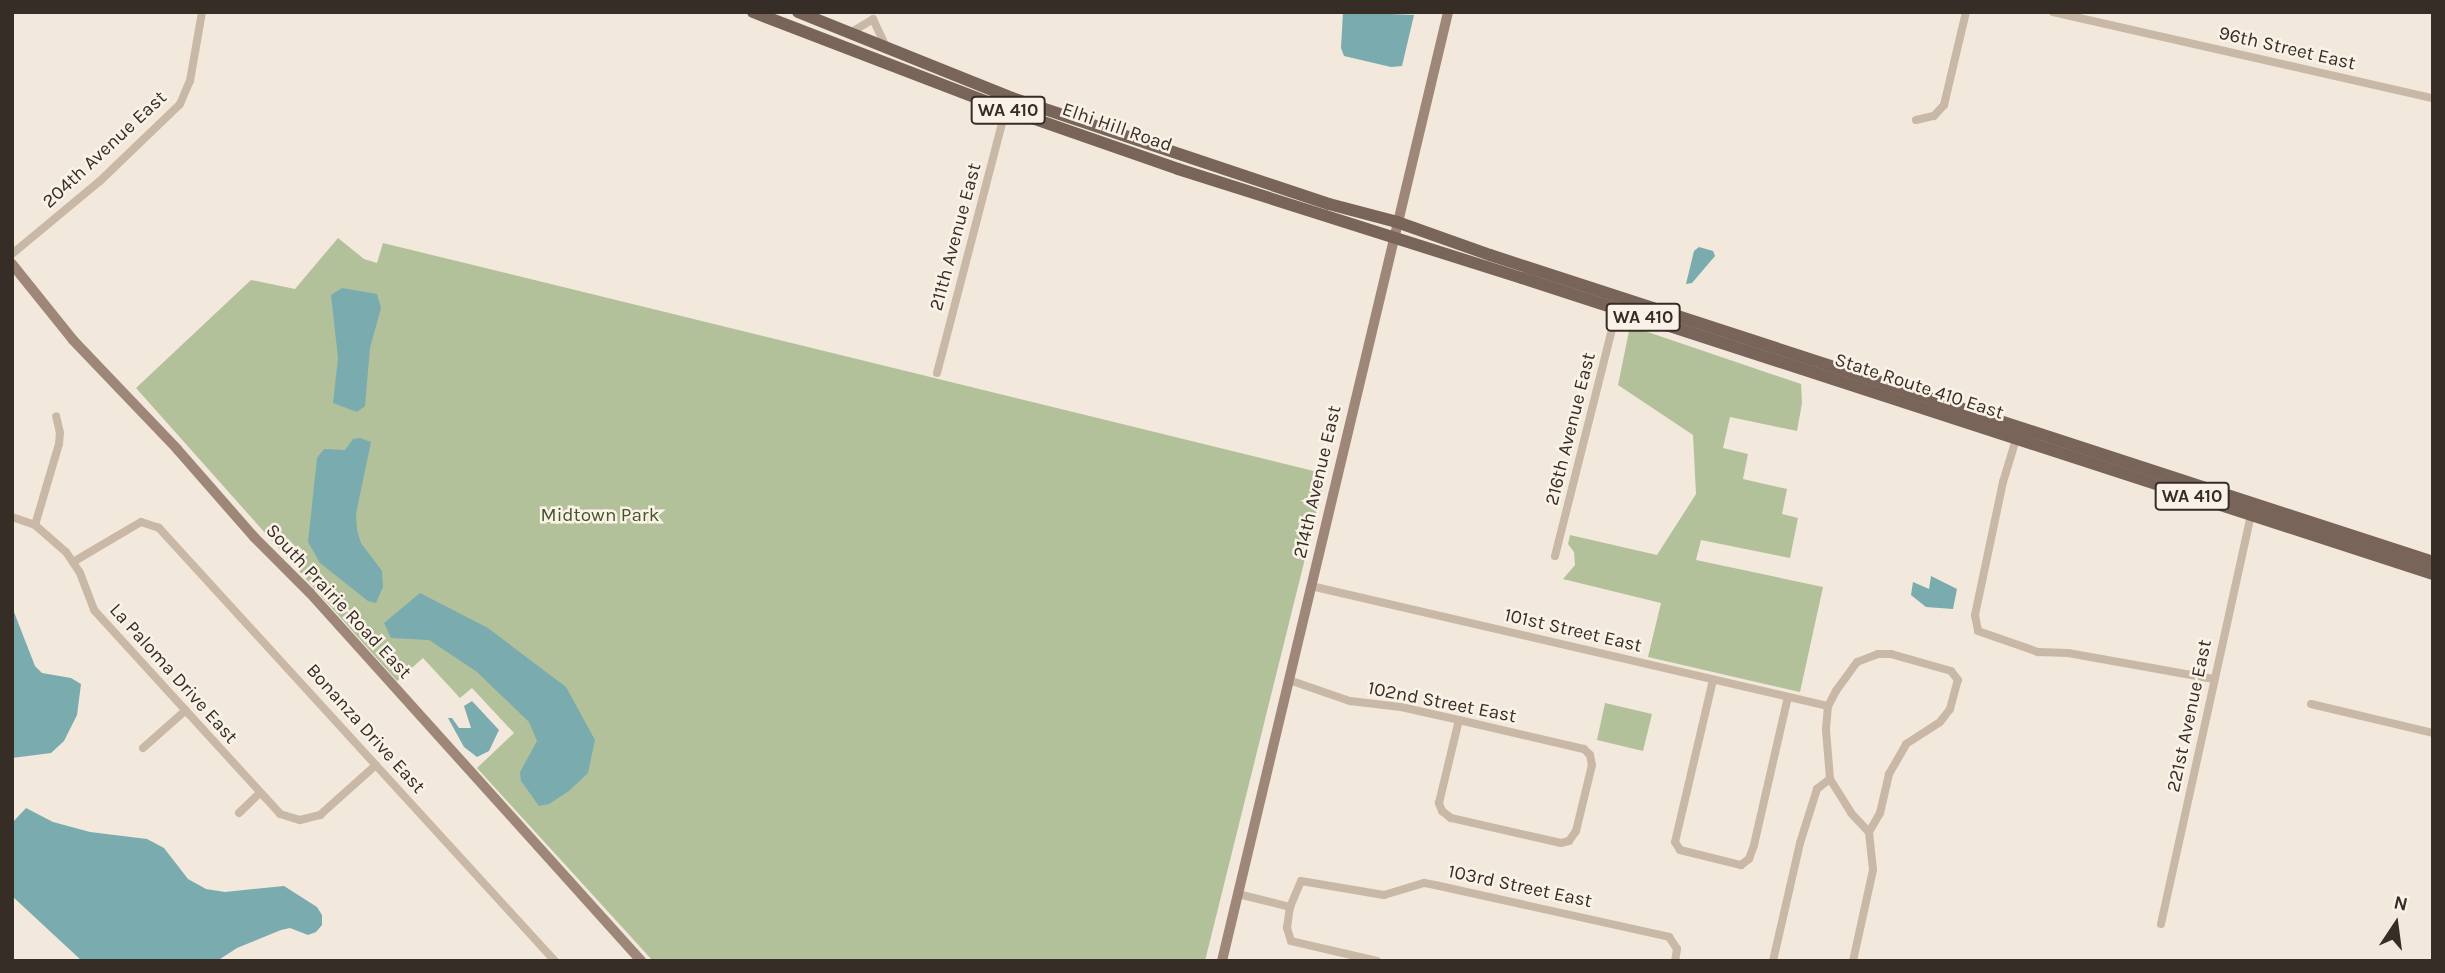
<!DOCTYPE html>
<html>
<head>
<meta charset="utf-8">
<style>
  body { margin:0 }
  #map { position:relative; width:2445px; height:973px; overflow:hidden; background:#f2e8db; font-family:Karla,sans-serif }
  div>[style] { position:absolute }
  .green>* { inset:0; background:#b3c19b }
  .water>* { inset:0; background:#79abaf }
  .street>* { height:8px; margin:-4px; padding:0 4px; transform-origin:4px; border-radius:4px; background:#cab8a7 }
  .secondary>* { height:10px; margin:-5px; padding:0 5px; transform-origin:5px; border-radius:5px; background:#9e8778 }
  .primary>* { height:12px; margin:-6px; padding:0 6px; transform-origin:6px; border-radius:6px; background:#786458 }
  span { translate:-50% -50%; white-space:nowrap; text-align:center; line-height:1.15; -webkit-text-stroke:5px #faf2e7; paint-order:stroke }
  .shield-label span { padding:2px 5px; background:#faf2e7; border:2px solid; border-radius:5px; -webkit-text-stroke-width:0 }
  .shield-label { font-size:18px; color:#362d27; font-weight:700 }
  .street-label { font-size:19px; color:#362d27 }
  .park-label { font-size:19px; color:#44552b }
  .frame { position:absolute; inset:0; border:14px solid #362d27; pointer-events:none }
  .north { position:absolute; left:2361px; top:889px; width:70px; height:70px; -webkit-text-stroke:5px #faf2e7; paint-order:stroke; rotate:13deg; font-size:19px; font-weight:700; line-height:28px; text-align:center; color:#362d27 }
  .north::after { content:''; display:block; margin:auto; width:24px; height:32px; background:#362d27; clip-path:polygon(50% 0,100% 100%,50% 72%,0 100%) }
</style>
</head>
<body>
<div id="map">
  <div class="green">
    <div style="clip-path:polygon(338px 238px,364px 259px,377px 263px,383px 243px,1326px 474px,1205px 961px,653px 961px,477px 768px,514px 733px,472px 688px,460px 698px,423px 658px,397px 681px,136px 388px,251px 280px,295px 289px)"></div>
    <div style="clip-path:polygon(1630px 326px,1801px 384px,1802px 403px,1797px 431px,1730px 417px,1723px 448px,1748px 454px,1743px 479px,1787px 489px,1782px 514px,1798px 518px,1790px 558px,1701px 540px,1696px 560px,1823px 587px,1800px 692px,1648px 657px,1661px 603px,1563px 579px,1575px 565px,1574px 552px,1568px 544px,1570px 535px,1657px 555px,1696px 494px,1693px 435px,1618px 385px)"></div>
    <div style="clip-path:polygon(1605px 703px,1652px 714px,1643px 751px,1597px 740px)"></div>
  </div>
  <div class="water">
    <div style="clip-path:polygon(1343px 12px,1414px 15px,1402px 66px,1391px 67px,1344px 56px,1341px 48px)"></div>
    <div style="clip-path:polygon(1699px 247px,1713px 251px,1715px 256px,1692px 283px,1686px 284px,1694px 251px)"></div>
    <div style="clip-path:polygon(342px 288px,377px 294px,381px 308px,370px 348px,365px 406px,357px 412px,333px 403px,338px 358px,331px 295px)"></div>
    <div style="clip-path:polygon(360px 438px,371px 442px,356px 514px,357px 530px,361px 543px,382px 571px,383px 587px,376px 603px,368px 601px,320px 563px,308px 542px,317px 458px,324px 449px,345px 450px,353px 439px)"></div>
    <div style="clip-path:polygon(1931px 576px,1957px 589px,1953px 609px,1926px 607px,1911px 595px,1913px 582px,1929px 589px)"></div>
    <div style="clip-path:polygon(420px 593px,488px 628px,566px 687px,595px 740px,588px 773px,569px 791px,549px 804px,539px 806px,521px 781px,520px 772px,537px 741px,529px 722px,477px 672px,429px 640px,391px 638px,384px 623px)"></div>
    <div style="clip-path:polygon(12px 607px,35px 666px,42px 673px,71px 678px,81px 684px,77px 715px,64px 741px,51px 753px,12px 758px)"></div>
    <div style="clip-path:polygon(472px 701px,499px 730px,489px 751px,477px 757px,464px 747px,448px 718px,452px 718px,459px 728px,471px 728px,464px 706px)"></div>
    <div style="clip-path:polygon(26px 808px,53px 822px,90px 832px,147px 839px,164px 848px,188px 879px,206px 889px,225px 892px,284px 886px,317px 907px,322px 915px,322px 925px,316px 932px,308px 935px,290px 928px,281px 930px,237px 948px,217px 961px,82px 961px,12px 896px,12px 823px)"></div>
  </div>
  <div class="street">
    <div style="left:2053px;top:12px;width:390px;rotate:12.8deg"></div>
    <div style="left:850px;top:33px;width:27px;rotate:-31deg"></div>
    <div style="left:873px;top:19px;width:31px;rotate:65deg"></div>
    <div style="left:1916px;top:120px;width:18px;rotate:-13deg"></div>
    <div style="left:1934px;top:116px;width:15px;rotate:-48deg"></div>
    <div style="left:1944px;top:105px;width:96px;rotate:-76.7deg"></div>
    <div style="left:12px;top:254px;width:114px;rotate:-39.7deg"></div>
    <div style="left:100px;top:181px;width:111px;rotate:-43.9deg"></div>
    <div style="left:180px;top:104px;width:25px;rotate:-67deg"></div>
    <div style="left:190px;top:81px;width:70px;rotate:-80.1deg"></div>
    <div style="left:937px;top:373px;width:273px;rotate:-75.4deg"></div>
    <div style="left:2017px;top:436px;width:48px;rotate:106.9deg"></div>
    <div style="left:2003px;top:482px;width:136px;rotate:101.9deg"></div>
    <div style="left:1975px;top:615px;width:16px;rotate:79deg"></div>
    <div style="left:1978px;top:631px;width:64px;rotate:19.3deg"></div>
    <div style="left:2038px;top:652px;width:30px;rotate:2deg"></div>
    <div style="left:2068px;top:653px;width:148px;rotate:10.1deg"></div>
    <div style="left:12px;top:517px;width:24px;rotate:19deg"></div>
    <div style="left:35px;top:525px;width:41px;rotate:41.1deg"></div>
    <div style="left:66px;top:552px;width:25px;rotate:56deg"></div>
    <div style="left:80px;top:573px;width:40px;rotate:69deg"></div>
    <div style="left:94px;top:610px;width:276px;rotate:47.6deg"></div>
    <div style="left:280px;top:814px;width:21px;rotate:17deg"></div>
    <div style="left:300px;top:820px;width:21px;rotate:-14deg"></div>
    <div style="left:320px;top:815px;width:75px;rotate:-41.8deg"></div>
    <div style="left:35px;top:525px;width:84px;rotate:-73.5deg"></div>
    <div style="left:59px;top:444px;width:11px;rotate:-85deg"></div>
    <div style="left:60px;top:433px;width:17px;rotate:-103deg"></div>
    <div style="left:1555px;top:556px;width:255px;rotate:-75.9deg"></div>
    <div style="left:73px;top:562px;width:79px;rotate:-30.5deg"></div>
    <div style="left:141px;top:522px;width:19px;rotate:18deg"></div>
    <div style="left:159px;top:528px;width:587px;rotate:47.56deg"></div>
    <div style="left:1311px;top:586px;width:531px;rotate:13.07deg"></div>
    <div style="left:1289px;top:680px;width:65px;rotate:19deg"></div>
    <div style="left:1350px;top:701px;width:51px;rotate:6.7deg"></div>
    <div style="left:1401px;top:707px;width:59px;rotate:12.6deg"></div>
    <div style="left:1459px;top:720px;width:128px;rotate:13.1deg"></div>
    <div style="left:1584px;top:749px;width:8px;rotate:45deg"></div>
    <div style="left:1590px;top:755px;width:10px;rotate:79deg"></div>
    <div style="left:1592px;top:765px;width:68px;rotate:103.6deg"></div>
    <div style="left:1576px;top:831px;width:12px;rotate:125deg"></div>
    <div style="left:1569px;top:841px;width:8px;rotate:166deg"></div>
    <div style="left:1561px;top:843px;width:113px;rotate:-167.2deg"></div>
    <div style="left:1451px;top:818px;width:11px;rotate:-142deg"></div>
    <div style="left:1442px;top:811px;width:9px;rotate:-111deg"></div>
    <div style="left:1439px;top:803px;width:85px;rotate:-76.5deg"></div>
    <div style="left:1713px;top:680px;width:166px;rotate:103.2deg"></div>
    <div style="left:1675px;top:842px;width:9px;rotate:58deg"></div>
    <div style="left:1680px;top:850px;width:63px;rotate:13.8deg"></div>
    <div style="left:1741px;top:865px;width:10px;rotate:-37deg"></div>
    <div style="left:1749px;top:859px;width:15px;rotate:-70deg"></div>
    <div style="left:1754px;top:845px;width:152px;rotate:-77.1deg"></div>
    <div style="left:2311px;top:704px;width:125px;rotate:13.4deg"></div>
    <div style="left:143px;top:748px;width:57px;rotate:-41.5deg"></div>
    <div style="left:239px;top:813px;width:29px;rotate:-44deg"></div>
    <div style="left:1238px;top:894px;width:54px;rotate:14deg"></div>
    <div style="left:2161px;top:924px;width:419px;rotate:-77.6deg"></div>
    <div style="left:1377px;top:961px;width:88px;rotate:-166.9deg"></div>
    <div style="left:1291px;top:941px;width:14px;rotate:-107deg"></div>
    <div style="left:1287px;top:928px;width:21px;rotate:-82deg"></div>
    <div style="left:1290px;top:907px;width:28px;rotate:-67deg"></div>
    <div style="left:1301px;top:881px;width:84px;rotate:9.6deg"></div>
    <div style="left:1384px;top:895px;width:42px;rotate:-16.7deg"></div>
    <div style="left:1424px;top:883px;width:11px;rotate:10deg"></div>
    <div style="left:1435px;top:885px;width:240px;rotate:12.5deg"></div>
    <div style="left:1669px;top:937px;width:14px;rotate:56deg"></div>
    <div style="left:1677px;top:949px;width:12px;rotate:99deg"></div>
    <div style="left:1773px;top:961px;width:121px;rotate:-77.1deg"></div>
    <div style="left:1800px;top:843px;width:57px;rotate:-72.5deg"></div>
    <div style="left:1817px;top:789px;width:16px;rotate:-38deg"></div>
    <div style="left:1853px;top:961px;width:93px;rotate:-77.6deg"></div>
    <div style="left:1873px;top:870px;width:38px;rotate:-96deg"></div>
    <div style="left:1869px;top:832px;width:22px;rotate:-60deg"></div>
    <div style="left:1880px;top:813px;width:40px;rotate:-77deg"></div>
    <div style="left:1889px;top:774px;width:34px;rotate:-60deg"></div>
    <div style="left:1906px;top:744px;width:40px;rotate:-32.9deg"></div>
    <div style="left:1940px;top:722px;width:16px;rotate:-52deg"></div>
    <div style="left:1950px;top:709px;width:30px;rotate:-75deg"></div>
    <div style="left:1958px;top:680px;width:11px;rotate:-128deg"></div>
    <div style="left:1951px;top:671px;width:62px;rotate:-164.2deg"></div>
    <div style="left:1891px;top:654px;width:13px;rotate:180deg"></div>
    <div style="left:1878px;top:654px;width:22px;rotate:159deg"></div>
    <div style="left:1857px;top:662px;width:36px;rotate:126deg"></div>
    <div style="left:1836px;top:691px;width:17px;rotate:118deg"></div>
    <div style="left:1828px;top:706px;width:24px;rotate:95deg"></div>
    <div style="left:1826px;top:730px;width:49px;rotate:85.3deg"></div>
    <div style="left:1830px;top:779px;width:40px;rotate:58deg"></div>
    <div style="left:1851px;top:813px;width:26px;rotate:47deg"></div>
  </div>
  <div class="secondary">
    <div style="left:12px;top:264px;width:97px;rotate:51.2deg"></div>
    <div style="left:73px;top:340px;width:151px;rotate:46.3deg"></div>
    <div style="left:177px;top:449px;width:117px;rotate:48.8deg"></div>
    <div style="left:254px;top:537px;width:79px;rotate:45deg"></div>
    <div style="left:310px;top:593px;width:495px;rotate:48deg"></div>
    <div style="left:1222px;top:961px;width:976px;rotate:-76.6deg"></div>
  </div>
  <div class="primary">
    <div style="left:753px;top:12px;width:271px;rotate:21deg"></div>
    <div style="left:1006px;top:109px;width:182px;rotate:19.2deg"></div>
    <div style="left:1178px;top:169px;width:361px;rotate:17.6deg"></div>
    <div style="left:1522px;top:278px;width:958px;rotate:18deg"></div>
    <div style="left:798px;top:12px;width:231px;rotate:21.9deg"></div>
    <div style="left:1012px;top:98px;width:334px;rotate:18.5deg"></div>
    <div style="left:1329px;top:204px;width:70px;rotate:14.8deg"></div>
    <div style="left:1397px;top:222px;width:99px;rotate:19.5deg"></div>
    <div style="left:1490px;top:255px;width:992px;rotate:18.03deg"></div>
  </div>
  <div class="shield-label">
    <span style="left:1008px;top:110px">WA 410</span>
    <span style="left:1643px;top:317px">WA 410</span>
    <span style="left:2192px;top:496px">WA 410</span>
  </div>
  <div class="street-label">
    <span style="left:2287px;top:49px;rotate:13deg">96th Street East</span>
    <span style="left:1117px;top:128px;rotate:19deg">Elhi Hill Road</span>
    <span style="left:105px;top:150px;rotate:-43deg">204th Avenue East</span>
    <span style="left:956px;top:237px;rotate:-75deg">211th Avenue East</span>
    <span style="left:1919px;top:387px;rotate:18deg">State Route 410 East</span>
    <span style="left:1571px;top:429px;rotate:-76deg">216th Avenue East</span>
    <span style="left:1318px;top:482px;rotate:-77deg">214th Avenue East</span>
    <span style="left:338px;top:602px;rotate:47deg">South Prairie Road East</span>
    <span style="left:1573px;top:631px;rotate:13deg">101st Street East</span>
    <span style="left:173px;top:674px;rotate:48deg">La Paloma Drive East</span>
    <span style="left:1442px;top:703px;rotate:11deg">102nd Street East</span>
    <span style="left:2190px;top:716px;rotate:-78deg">221st Avenue East</span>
    <span style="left:365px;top:729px;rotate:48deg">Bonanza Drive East</span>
    <span style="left:1520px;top:887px;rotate:12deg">103rd Street East</span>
  </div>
  <div class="park-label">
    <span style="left:600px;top:516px">Midtown Park</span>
  </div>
  <div class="frame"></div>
  <div class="north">N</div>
</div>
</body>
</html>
